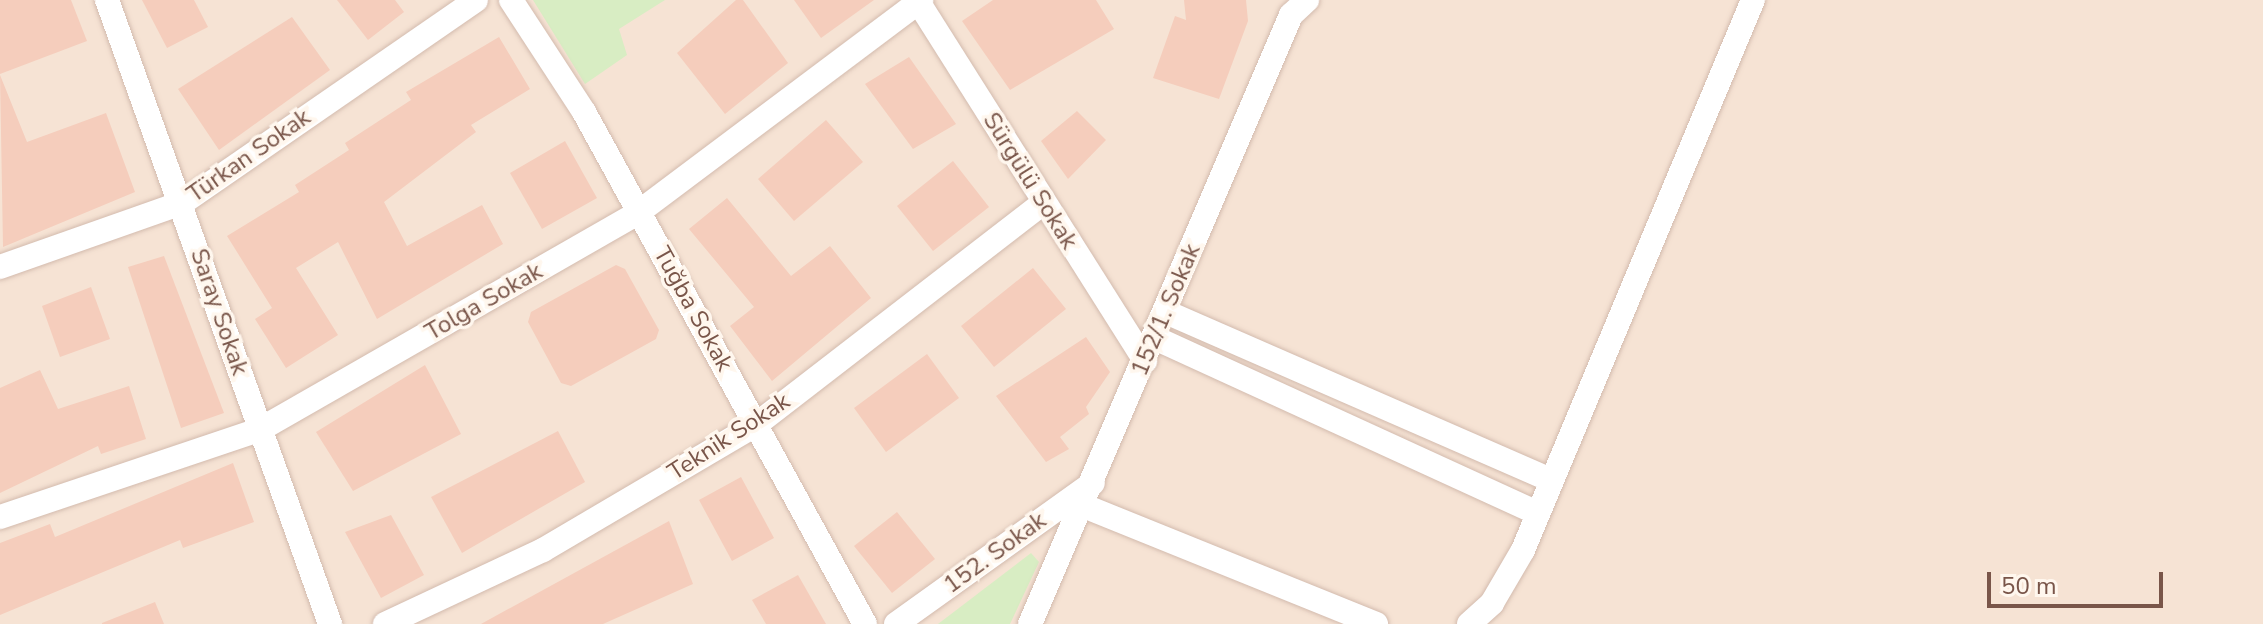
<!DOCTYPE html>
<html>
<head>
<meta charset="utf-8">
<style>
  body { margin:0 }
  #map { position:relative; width:2263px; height:624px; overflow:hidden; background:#fef2e6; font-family:"Nunito Sans",sans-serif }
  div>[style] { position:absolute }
  .residential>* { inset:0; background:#f6e3d4 }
  .green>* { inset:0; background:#d8edc3 }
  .building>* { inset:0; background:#f5cdbc }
  .roads { filter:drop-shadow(0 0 2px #d3bbae) drop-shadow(0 0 2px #d3bbae) }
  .minor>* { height:24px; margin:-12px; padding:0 12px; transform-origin:12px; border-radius:12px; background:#fff }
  span { translate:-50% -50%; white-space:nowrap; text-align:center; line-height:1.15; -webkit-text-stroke:7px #fff7ee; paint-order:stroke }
  .street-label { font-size:24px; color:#795549 }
  .scale { position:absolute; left:1987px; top:572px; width:176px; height:36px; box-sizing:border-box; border:4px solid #795549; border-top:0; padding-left:10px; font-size:24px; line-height:28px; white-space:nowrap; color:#795549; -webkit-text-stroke:6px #fff7ee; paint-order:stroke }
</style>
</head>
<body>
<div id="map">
  <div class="residential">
    <div style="clip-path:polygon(0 0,2263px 0,2263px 624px,0 624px)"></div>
  </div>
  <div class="green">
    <div style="clip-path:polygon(533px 0,665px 0,619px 29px,627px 55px,585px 84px)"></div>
    <div style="clip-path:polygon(1031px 553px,1039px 562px,1010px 624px,938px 624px)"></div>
  </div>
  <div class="building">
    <div style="clip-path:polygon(0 0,71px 0,87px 41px,0 74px)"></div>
    <div style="clip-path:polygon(142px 0,194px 0,208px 27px,167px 48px)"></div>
    <div style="clip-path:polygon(337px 0,395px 0,404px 12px,368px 40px)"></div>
    <div style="clip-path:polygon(736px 0,743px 0,788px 63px,725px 114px,677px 53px)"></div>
    <div style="clip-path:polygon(794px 0,874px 0,821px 38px)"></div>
    <div style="clip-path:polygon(993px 0,1096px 0,1114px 29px,1010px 90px,962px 21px)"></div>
    <div style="clip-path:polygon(1184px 0,1246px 0,1248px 21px,1219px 99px,1153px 78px,1175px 16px,1186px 20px)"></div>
    <div style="clip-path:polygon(292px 17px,330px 70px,219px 150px,178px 89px)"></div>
    <div style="clip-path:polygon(499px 37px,530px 89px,471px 125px,476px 132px,384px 202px,407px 246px,482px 205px,503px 244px,377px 319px,338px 242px,296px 268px,338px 335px,286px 368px,255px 319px,272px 308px,227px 236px,299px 192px,295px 185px,349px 150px,345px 143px,411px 100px,406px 92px)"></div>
    <div style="clip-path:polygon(909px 57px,956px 124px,913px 149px,865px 84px)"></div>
    <div style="clip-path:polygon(0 75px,27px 142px,106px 113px,135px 192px,3px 247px)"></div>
    <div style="clip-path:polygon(1077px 111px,1106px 140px,1068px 179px,1041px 141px)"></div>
    <div style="clip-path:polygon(826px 120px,863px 162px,794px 221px,758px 179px)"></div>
    <div style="clip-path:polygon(565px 141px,597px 198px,542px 229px,510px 173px)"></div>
    <div style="clip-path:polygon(953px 161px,989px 207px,933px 251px,897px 206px)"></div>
    <div style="clip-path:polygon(727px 198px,791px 276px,830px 246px,871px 298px,772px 381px,730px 326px,754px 307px,689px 229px)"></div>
    <div style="clip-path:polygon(164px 256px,224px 413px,181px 428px,128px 267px)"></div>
    <div style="clip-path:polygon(616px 265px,625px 269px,659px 330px,656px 339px,571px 386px,561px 383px,528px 322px,531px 312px)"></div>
    <div style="clip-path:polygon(1033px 268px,1066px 309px,994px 367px,961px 326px)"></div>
    <div style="clip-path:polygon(91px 287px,110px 339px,60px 357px,42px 306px)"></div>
    <div style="clip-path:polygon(1086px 337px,1110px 372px,1086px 407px,1089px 414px,1060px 437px,1069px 449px,1046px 462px,996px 396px)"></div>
    <div style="clip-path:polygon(927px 354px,959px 398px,886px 452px,854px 408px)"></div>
    <div style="clip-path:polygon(425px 365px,461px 434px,353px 491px,316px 432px)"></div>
    <div style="clip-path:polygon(40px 370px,58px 409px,129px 386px,146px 439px,101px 454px,98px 446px,0 493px,0 388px)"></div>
    <div style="clip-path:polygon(558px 431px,585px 482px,462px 553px,431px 497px)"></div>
    <div style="clip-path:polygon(233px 463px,254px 522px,183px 548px,180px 540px,0 615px,0 543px,50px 524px,55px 537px)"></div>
    <div style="clip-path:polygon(741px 477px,774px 538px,732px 561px,699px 500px)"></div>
    <div style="clip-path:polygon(897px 512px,935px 559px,892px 593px,854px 546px)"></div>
    <div style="clip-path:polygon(391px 515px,424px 575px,381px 598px,345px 532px)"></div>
    <div style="clip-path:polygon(669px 521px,693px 584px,603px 624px,481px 624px)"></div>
    <div style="clip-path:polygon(798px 575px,826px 624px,766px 624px,752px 600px)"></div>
    <div style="clip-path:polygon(155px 602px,164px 624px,102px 624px,102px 623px)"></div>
  </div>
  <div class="roads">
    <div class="minor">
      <div style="left:107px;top:0;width:663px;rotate:70.33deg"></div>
      <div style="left:511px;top:0;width:134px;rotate:56.9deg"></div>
      <div style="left:584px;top:112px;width:584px;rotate:61.24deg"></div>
      <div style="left:917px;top:0;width:427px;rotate:57.7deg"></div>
      <div style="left:0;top:267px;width:193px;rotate:-19.4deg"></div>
      <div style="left:182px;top:203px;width:357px;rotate:-34.6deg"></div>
      <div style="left:1166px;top:312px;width:421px;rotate:23.6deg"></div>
      <div style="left:1155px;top:338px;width:421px;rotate:24.6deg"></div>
      <div style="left:1084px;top:506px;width:315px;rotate:22deg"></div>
      <div style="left:0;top:517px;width:273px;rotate:-18.6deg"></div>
      <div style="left:259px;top:430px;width:438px;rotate:-29.8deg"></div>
      <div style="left:639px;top:212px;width:353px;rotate:-36.9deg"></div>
      <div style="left:385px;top:624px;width:174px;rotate:-25.1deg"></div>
      <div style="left:543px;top:550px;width:248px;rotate:-30.5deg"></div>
      <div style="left:757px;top:424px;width:361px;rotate:-37.7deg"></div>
      <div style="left:896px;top:624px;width:242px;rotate:-35.6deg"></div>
      <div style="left:1030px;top:624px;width:663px;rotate:-66.8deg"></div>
      <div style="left:1291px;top:15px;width:22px;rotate:-43deg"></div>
      <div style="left:1469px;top:624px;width:31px;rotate:-42deg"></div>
      <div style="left:1492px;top:603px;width:61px;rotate:-59.7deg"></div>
      <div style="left:1523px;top:550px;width:596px;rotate:-67.31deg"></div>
    </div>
  </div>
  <div class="street-label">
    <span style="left:249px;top:156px;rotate:-35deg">Türkan Sokak</span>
    <span style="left:1030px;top:181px;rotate:58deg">Sürgülü Sokak</span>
    <span style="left:484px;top:302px;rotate:-30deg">Tolga Sokak</span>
    <span style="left:693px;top:309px;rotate:61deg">Tuğba Sokak</span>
    <span style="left:1166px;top:310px;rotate:-67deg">152/1. Sokak</span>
    <span style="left:219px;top:312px;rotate:71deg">Saray Sokak</span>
    <span style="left:729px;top:437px;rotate:-33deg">Teknik Sokak</span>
    <span style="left:995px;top:553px;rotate:-36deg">152. Sokak</span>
  </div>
  <div class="scale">50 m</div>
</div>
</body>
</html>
